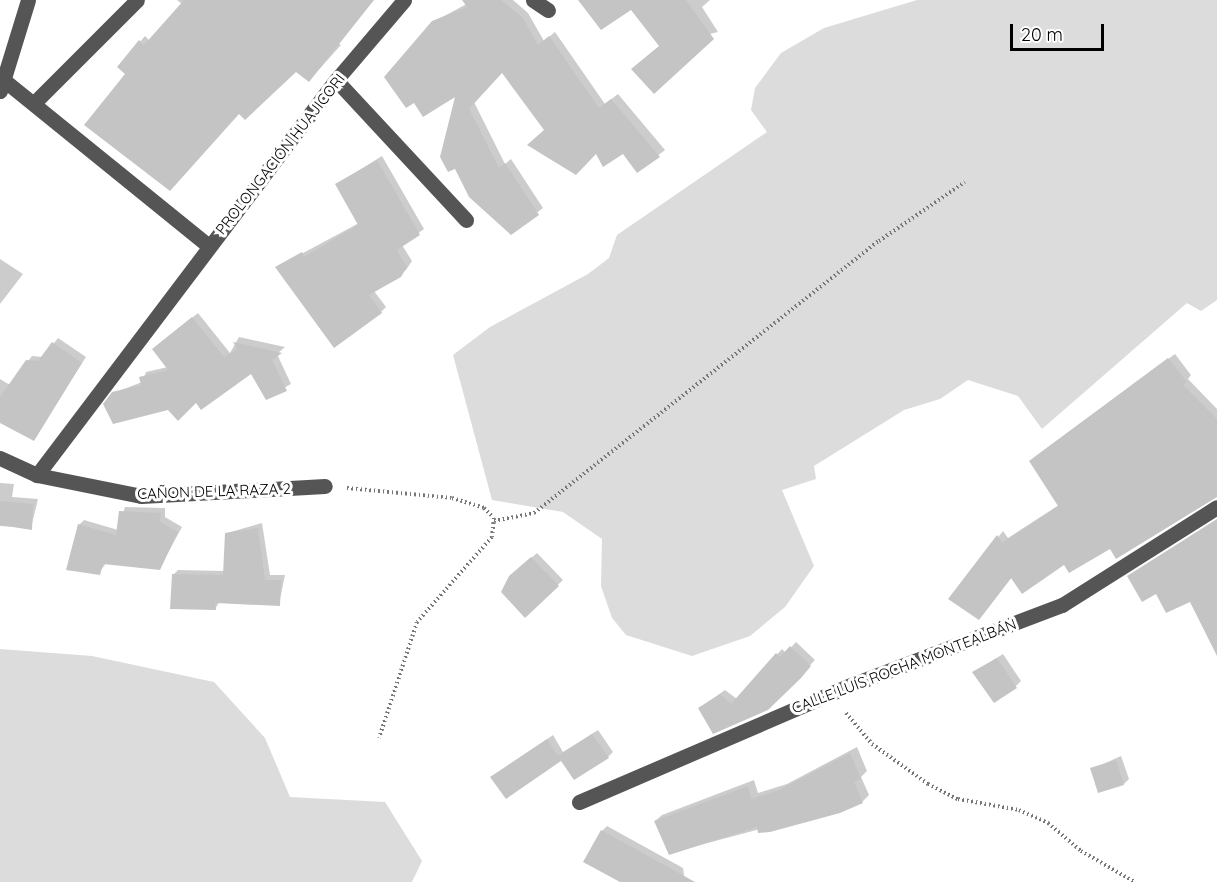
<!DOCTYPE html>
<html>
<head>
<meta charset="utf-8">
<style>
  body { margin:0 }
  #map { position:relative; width:1217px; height:882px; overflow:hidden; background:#fff; font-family:Quicksand,sans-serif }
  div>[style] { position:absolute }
  .green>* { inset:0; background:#dcdcdc }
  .shadow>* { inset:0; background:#0003 }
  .building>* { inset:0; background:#c4c4c4 }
  .path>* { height:4px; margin-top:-2px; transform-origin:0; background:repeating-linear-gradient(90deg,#777 0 1.5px,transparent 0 4.5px) }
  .minor>* { height:15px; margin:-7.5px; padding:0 7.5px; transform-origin:7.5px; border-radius:7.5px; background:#555 }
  span { translate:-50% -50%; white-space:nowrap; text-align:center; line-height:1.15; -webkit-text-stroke:6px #fff; paint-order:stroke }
  .street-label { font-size:15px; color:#000 }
  .scale { position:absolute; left:1010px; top:24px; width:94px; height:27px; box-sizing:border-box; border:3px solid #000; border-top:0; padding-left:8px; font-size:18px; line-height:21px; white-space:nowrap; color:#000; -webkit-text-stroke:4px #fff; paint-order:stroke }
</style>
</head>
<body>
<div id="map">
  <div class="green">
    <div style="clip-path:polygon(917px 0,1217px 0,1217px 300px,1201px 311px,1187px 303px,1042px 429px,1018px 396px,968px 380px,940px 399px,904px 410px,814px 466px,816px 479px,782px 490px,814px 566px,785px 607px,750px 636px,692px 656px,626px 635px,612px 618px,601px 586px,602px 539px,563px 512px,492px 500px,453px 355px,490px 327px,588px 274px,609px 258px,617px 235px,767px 132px,751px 110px,755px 88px,781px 53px,824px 28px)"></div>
    <div style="clip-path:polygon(0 649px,92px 656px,214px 682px,265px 738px,290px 797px,385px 802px,422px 861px,412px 882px,0 882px)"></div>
  </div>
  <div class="shadow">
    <div style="clip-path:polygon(177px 0,279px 0,341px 45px,314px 75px,295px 70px,240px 112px,119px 66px,145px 36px,150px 41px,182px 4px)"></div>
    <div style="clip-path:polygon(474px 0,513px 0,528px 13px,544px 41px,555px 32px,605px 104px,618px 94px,665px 150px,638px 171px,624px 152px,596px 152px,546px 129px,502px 71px,474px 102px,505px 164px,511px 159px,543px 208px,511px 233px,457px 96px,423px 115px,433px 22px)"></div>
    <div style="clip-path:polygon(626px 0,710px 0,702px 7px,718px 32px,660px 46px)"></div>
    <div style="clip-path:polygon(382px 156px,424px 229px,402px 245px,412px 261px,406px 270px,374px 291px,386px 307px,381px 312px,277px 267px,359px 223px,337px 184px)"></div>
    <div style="clip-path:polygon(0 259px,23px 274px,0 304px)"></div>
    <div style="clip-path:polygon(198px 313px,230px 353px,239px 337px,285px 347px,277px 354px,291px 384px,266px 398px,252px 372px,168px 408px,114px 393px,142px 382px,146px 372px,168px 367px,159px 344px)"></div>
    <div style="clip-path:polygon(58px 338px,86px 357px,33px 439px,0 417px,0 379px,10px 385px,32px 356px,43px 357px)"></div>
    <div style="clip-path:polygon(1175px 354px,1191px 375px,1188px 379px,1217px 409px,1217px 490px,1111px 546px,1012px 577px,984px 613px,951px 598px,1003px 531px,1008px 538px,1059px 505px,1036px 456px)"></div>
    <div style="clip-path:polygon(0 483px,14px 484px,12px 497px,38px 499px,31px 528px,0 526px)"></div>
    <div style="clip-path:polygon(125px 507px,165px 508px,165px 517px,182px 527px,159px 569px,106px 563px,99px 573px,79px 525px,84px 520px,118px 530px)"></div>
    <div style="clip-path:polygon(1217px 522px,1217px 643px,1190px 600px,1157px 592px,1128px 576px)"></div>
    <div style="clip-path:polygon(262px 523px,270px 575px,285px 575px,279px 604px,220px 601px,215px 609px,173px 575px,178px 570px,225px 571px,227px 533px)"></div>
    <div style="clip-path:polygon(537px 553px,563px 580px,525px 616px,516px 571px)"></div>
    <div style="clip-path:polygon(796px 642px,815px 660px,767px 709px,700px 708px,725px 690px,737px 699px,782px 649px,786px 653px)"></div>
    <div style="clip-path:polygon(1003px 654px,1021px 681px,1016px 686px,974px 672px)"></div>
    <div style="clip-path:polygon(598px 730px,613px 752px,608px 757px,561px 759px,492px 777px,553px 735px,563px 752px)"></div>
    <div style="clip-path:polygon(857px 747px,867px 771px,861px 777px,869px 795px,862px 802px,670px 853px,655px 821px,662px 815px,754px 780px,758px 793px,787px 784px)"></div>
    <div style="clip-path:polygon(1121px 756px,1129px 779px,1124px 784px,1092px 769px)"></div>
    <div style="clip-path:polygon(607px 826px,683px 868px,685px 882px,623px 882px,602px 831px)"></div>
  </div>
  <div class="building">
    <div style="clip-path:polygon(184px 0,374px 0,309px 82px,296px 72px,245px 120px,239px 114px,170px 191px,84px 125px,125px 74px,117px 67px,139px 40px,144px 45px)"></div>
    <div style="clip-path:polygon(462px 0,501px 0,523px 18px,538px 45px,549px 36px,599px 108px,611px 99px,660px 157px,637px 173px,623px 154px,603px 167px,596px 154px,576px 175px,527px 145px,544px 130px,502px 73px,469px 109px,499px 168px,505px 163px,539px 215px,511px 235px,469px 197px,455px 169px,448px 172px,440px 157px,455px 97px,423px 117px,414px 103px,406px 108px,384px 77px,432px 21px,467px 7px)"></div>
    <div style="clip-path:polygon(578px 0,686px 0,714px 39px,654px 94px,631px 69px,659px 46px,631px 10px,601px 30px)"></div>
    <div style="clip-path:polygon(377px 160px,420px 235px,397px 250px,407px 267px,401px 277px,369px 295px,382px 313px,334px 348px,275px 267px,302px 252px,304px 257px,358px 225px,335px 184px)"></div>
    <div style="clip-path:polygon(192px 317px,224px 357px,237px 349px,233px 342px,282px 353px,272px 360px,287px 391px,266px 400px,251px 374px,201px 410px,196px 403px,178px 421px,168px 410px,113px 424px,103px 404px,112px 392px,141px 385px,139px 377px,168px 370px,152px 349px)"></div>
    <div style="clip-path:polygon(52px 342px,82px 363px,34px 441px,0 423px,0 397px,26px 360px,38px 361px)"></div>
    <div style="clip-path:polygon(1168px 358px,1187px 382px,1183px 385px,1217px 419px,1217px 497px,1116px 559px,1110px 549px,1069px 573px,1064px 565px,1022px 594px,1011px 578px,979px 620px,948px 599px,997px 535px,1002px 543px,1058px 506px,1029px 461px)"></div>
    <div style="clip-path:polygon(0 501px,33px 504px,32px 530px,0 525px)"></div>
    <div style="clip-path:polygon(119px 511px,161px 513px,160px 522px,178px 532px,160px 570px,103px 564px,100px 575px,66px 570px,78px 524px,116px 535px)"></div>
    <div style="clip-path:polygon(1217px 519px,1217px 656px,1190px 602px,1166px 613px,1156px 594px,1142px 602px,1127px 576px)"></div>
    <div style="clip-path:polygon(258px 528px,265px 580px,281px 580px,280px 606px,215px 603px,216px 610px,170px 609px,172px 574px,223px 575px,225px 533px)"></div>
    <div style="clip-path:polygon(531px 557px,559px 586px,525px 618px,501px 592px,509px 576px)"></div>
    <div style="clip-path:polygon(790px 646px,811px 666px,801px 678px,768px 710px,713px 734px,698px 708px,720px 694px,731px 704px,776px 653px,780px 657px)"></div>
    <div style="clip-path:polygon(997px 658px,1017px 688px,994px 703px,972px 672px)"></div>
    <div style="clip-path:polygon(592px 734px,609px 758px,574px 780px,559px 758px,561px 761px,506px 799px,490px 777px,547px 739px,558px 756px)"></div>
    <div style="clip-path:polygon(850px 753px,861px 779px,854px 782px,863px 803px,840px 813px,770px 832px,758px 833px,757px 827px,669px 855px,654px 821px,748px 786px,751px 799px,779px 790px)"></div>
    <div style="clip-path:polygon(1116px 760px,1124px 785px,1098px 793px,1090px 768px)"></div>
    <div style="clip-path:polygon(601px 830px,695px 882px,620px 882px,583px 862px)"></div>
  </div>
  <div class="path">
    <div style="left:347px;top:488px;width:105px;rotate:5.4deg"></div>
    <div style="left:452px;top:498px;width:34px;rotate:17deg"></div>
    <div style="left:484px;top:508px;width:14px;rotate:45deg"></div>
    <div style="left:494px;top:518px;width:19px;rotate:96deg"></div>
    <div style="left:492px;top:537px;width:113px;rotate:131.4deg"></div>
    <div style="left:417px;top:622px;width:122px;rotate:108.1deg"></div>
    <div style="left:494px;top:521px;width:41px;rotate:-11.3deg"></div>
    <div style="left:534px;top:513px;width:439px;rotate:-38.3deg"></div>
    <div style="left:879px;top:241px;width:104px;rotate:-34.5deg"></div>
    <div style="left:846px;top:713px;width:40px;rotate:50deg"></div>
    <div style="left:872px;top:744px;width:69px;rotate:35.5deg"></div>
    <div style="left:928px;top:784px;width:34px;rotate:27deg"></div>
    <div style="left:958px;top:799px;width:62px;rotate:10.2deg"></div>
    <div style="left:1019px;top:810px;width:32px;rotate:24deg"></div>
    <div style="left:1048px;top:823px;width:43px;rotate:40.3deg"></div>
    <div style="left:1081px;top:851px;width:62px;rotate:29.9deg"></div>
  </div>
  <div class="minor">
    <div style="left:533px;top:0;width:18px;rotate:34deg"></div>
    <div style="left:336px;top:80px;width:191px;rotate:47.1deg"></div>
    <div style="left:5px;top:81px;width:262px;rotate:39deg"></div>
    <div style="left:0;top:91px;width:95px;rotate:-72.9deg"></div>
    <div style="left:35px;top:102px;width:144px;rotate:-45deg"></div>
    <div style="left:0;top:458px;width:41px;rotate:24.7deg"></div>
    <div style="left:37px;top:475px;width:106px;rotate:11.4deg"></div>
    <div style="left:141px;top:496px;width:184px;rotate:-3.1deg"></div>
    <div style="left:37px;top:475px;width:495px;rotate:-52.9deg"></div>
    <div style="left:336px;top:80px;width:105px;rotate:-49.6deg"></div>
    <div style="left:579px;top:802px;width:296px;rotate:-23.3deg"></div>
    <div style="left:851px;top:685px;width:226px;rotate:-20.8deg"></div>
    <div style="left:1062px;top:605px;width:183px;rotate:-32.3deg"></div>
  </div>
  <div class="street-label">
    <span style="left:280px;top:154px;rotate:-52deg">PROLONGACIÓN HUAJICORI</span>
    <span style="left:214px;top:491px;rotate:-2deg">CAÑON DE LA RAZA 2</span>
    <span style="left:904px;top:666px;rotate:-21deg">CALLE LUÍS ROCHA MONTEALBÁN</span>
  </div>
  <div class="scale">20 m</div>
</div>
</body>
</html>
